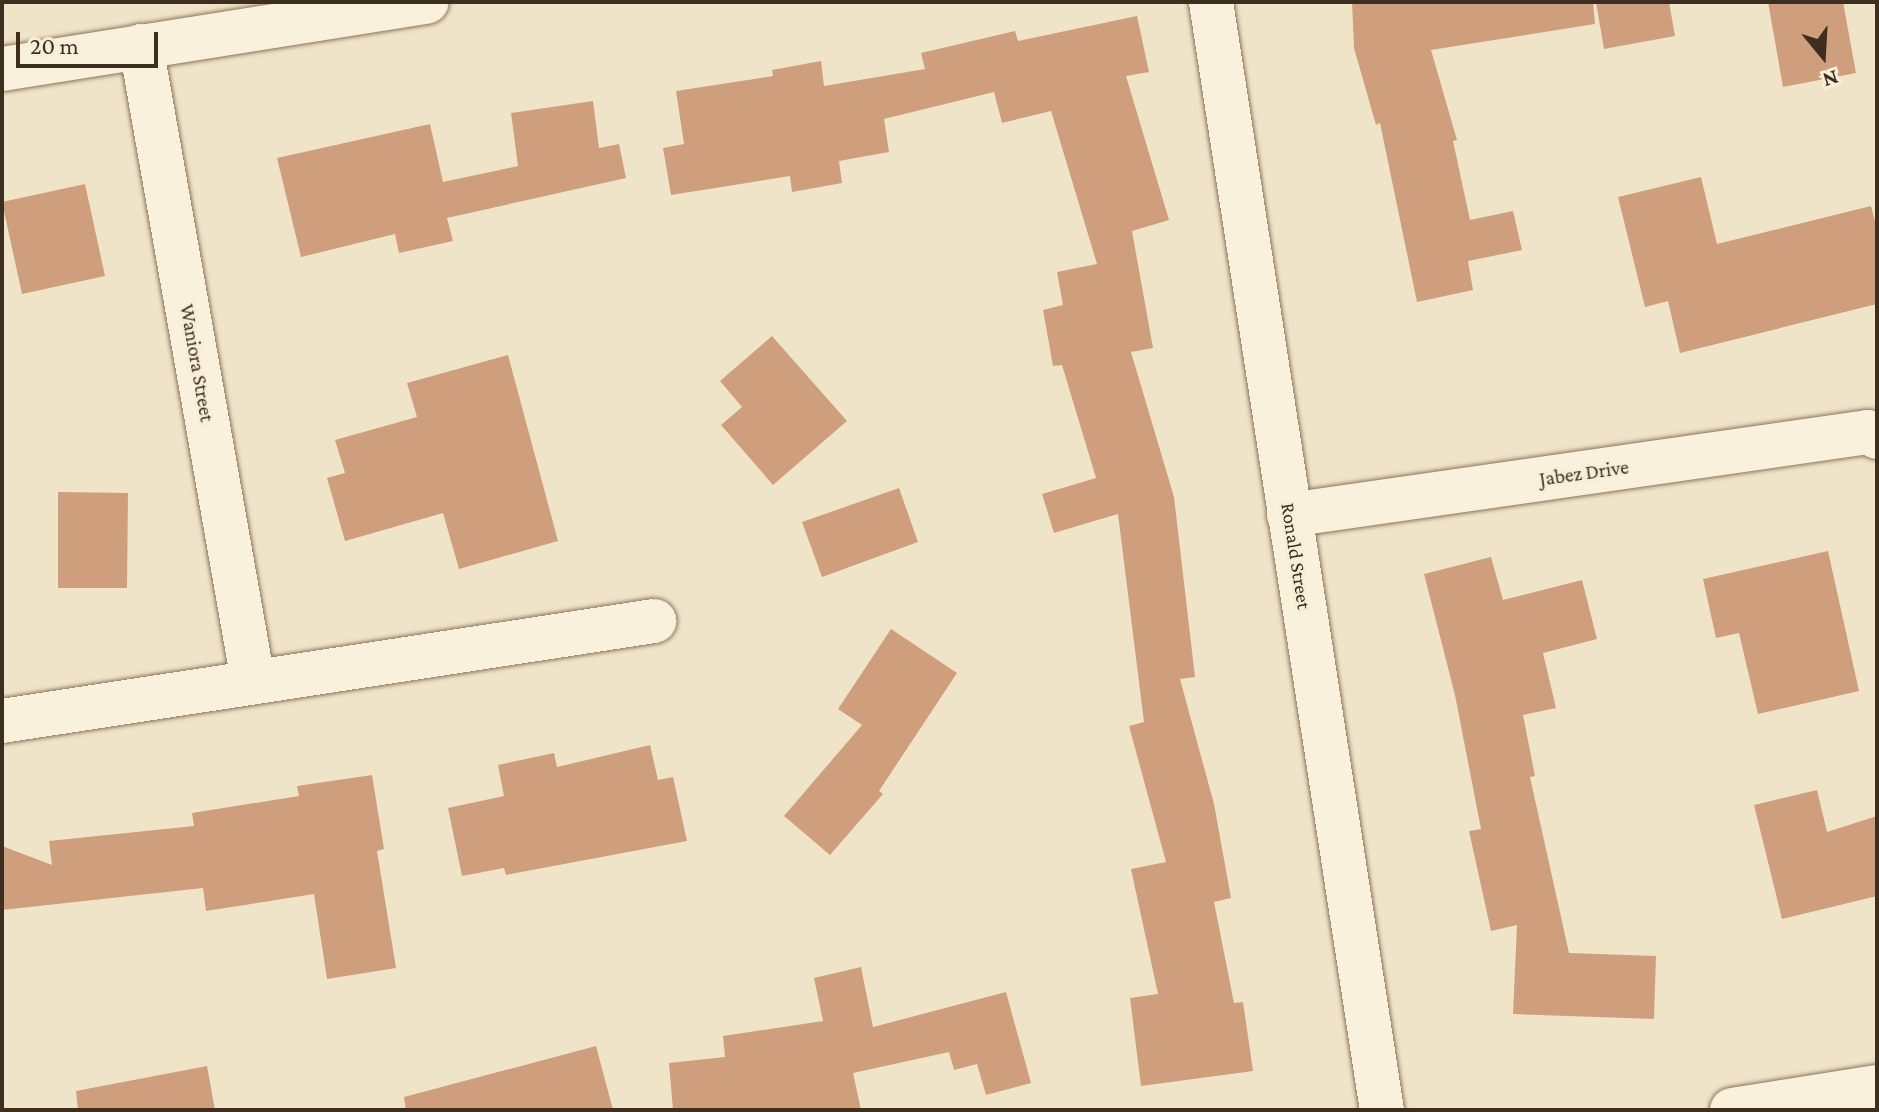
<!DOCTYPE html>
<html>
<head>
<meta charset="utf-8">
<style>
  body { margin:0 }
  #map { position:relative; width:1879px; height:1112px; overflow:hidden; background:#f0e4c8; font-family:"Crimson Pro",serif }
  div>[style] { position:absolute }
  .building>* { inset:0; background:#cf9f7d }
  .roads { filter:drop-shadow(0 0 2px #8d765c) drop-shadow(0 0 2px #8d765c) }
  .minor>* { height:44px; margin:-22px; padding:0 22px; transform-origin:22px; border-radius:22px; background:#faf1dc }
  span { translate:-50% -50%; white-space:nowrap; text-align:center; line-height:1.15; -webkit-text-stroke:6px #f7eed8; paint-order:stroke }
  .street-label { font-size:20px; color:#3d2e20 }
  .frame { position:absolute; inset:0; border:4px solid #3d2e20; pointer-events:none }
  .north { position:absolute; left:1783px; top:16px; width:80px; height:80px; -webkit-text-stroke:6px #f7eed8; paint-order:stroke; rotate:162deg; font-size:22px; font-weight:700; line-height:32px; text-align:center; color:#3d2e20 }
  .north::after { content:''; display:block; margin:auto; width:28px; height:36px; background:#3d2e20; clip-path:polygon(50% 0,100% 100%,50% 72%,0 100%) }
  .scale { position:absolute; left:16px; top:32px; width:142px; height:36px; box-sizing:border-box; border:4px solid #3d2e20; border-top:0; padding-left:10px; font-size:24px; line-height:28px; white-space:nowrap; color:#3d2e20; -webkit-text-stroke:6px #f7eed8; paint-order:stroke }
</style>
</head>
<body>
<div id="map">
  <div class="building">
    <div style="clip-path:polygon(1352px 2px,1593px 2px,1595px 24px,1431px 50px,1457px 140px,1453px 141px,1470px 220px,1513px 211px,1522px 250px,1468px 261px,1473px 290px,1417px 302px,1380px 123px,1376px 125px,1354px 48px)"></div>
    <div style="clip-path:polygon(1596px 2px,1669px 2px,1675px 36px,1604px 49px)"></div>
    <div style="clip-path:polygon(1768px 2px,1843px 2px,1856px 73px,1783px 87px)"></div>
    <div style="clip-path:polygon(1137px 16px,1149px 72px,1126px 76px,1169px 220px,1132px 231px,1153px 348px,1131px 352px,1174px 497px,1195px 677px,1180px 679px,1214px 804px,1231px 898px,1214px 902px,1234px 1003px,1243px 1002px,1253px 1071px,1141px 1086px,1130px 998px,1158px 994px,1131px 869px,1166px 862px,1129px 726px,1144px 722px,1118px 514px,1054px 533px,1042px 494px,1096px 478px,1062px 365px,1053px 366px,1043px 310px,1063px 305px,1057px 272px,1097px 264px,1051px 111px,1002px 123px,994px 92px,884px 119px,889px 152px,839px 161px,842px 183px,792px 192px,790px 176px,671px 195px,663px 148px,684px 144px,676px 91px,773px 76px,772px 70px,821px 61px,824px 86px,925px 69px,921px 53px,1015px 31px,1018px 41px)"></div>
    <div style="clip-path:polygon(593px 101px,599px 148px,619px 144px,626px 178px,447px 218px,453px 241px,399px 253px,395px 234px,301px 257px,277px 158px,430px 124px,443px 182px,518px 166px,511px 113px)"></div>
    <div style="clip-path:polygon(1701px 177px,1717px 244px,1871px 206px,1877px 229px,1877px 304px,1680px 353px,1668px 301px,1645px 307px,1618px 197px)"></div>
    <div style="clip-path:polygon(85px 184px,105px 276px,22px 294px,2px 202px)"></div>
    <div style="clip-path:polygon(772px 336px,847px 421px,773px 485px,721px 425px,742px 407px,720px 381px)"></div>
    <div style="clip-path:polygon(508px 355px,558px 541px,459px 569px,443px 513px,345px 541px,327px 478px,345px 473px,335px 440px,417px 417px,407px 383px)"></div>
    <div style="clip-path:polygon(899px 488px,918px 542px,822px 577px,802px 522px)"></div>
    <div style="clip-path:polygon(58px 492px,128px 493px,127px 588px,58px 588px)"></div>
    <div style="clip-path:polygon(1828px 551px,1859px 691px,1758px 714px,1739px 633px,1716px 638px,1703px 579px)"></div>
    <div style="clip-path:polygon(1491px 557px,1503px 600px,1582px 580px,1597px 639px,1543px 653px,1556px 708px,1523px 715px,1535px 776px,1530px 777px,1569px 953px,1656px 956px,1654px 1019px,1513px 1014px,1517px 925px,1491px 931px,1469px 831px,1481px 829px,1455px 695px,1424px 574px)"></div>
    <div style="clip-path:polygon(891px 629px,957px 673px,879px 791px,883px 794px,830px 855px,784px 816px,862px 725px,838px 709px)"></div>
    <div style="clip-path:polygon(650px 745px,658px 780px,673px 777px,687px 841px,506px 875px,504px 868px,462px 876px,448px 808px,504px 796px,498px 765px,554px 753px,557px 767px)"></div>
    <div style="clip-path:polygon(372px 775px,384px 849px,377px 851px,396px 968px,327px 979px,314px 894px,206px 911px,203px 888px,2px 910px,2px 846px,52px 865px,49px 841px,194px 826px,192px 813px,299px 796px,297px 786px)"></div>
    <div style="clip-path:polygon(1817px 790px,1827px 832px,1877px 816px,1877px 896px,1782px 919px,1754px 805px)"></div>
    <div style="clip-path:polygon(861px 967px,873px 1027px,1006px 992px,1031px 1083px,986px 1095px,977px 1064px,954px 1070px,949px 1052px,853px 1073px,861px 1110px,673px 1110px,669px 1063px,725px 1057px,723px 1036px,823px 1021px,814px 978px)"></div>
    <div style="clip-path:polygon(596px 1046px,613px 1110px,406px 1110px,404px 1097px)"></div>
    <div style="clip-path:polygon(207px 1066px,215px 1110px,78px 1110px,76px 1091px)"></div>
  </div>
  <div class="roads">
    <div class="minor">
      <div style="left:1211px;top:2px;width:1121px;rotate:81.23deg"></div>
      <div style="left:141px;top:46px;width:645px;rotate:80deg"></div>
      <div style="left:2px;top:69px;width:430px;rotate:-9deg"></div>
      <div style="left:1289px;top:515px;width:585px;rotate:-8.16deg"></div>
      <div style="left:1868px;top:432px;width:10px;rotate:29deg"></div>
      <div style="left:2px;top:721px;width:660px;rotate:-8.72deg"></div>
      <div style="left:1732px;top:1110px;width:147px;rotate:-9deg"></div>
    </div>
  </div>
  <div class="street-label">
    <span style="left:197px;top:363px;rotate:80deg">Waniora Street</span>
    <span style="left:1584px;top:473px;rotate:-8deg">Jabez Drive</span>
    <span style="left:1296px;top:556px;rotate:81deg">Ronald Street</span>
  </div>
  <div class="frame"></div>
  <div class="north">N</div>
  <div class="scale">20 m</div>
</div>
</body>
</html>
